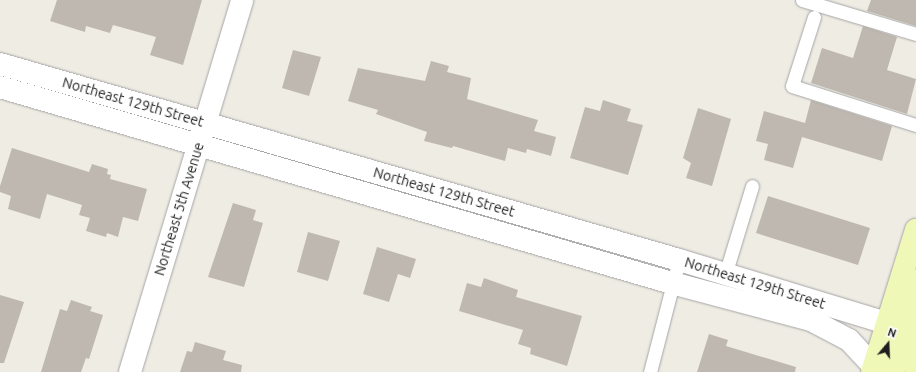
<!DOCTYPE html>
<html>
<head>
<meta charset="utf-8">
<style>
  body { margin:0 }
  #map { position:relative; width:916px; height:372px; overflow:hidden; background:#efece4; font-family:Ubuntu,sans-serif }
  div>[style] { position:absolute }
  .building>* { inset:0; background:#bfb8b0 }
  .roads { filter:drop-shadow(0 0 1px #a5a5a5) drop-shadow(0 0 1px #a5a5a5) }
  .lane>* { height:13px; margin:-6.5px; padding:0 6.5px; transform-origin:6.5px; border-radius:6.5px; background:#fff }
  .street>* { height:22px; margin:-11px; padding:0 11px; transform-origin:11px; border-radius:11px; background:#fff }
  .secondary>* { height:22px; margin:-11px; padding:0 11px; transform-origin:11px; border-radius:11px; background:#f0f8b8 }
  span { translate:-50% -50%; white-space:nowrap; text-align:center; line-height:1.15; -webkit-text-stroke:3.5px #fff; paint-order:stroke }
  .street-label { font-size:14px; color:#1e1e1e }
  .north { position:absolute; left:868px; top:324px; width:40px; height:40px; -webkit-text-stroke:3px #fff; paint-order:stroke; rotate:19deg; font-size:11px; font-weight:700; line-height:16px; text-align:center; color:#1e1e1e }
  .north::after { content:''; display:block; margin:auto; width:14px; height:18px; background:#1e1e1e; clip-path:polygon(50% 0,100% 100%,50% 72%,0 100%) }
</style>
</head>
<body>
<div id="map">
  <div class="building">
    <div style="clip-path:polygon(57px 0,202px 0,183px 65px,150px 55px,156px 37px,113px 25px,110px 33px,86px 26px,85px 32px,50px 21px)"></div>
    <div style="clip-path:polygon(871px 0,916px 0,916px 26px,867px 11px)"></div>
    <div style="clip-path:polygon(863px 26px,897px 37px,887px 70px,916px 79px,907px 114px,811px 83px,822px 48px,853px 58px)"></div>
    <div style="clip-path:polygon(293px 50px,321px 57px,309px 96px,282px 88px)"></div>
    <div style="clip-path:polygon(431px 61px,449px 66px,447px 72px,471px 78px,467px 99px,538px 120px,534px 131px,556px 137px,551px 156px,527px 149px,526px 153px,508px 148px,505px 161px,453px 146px,452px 148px,424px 141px,427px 132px,376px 114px,378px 110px,348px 101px,358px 68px,425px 81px)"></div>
    <div style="clip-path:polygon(603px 100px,631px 109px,627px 121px,643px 125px,628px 175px,570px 158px,585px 107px,600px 111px)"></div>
    <div style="clip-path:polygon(811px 100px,892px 126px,882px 161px,802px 137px,793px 168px,764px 160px,768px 144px,756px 141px,764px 111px,805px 123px)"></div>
    <div style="clip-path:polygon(698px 108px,731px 119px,712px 186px,686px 178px,691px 163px,683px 158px)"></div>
    <div style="clip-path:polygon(12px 148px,89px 172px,92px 164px,108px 169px,107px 174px,111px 175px,110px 179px,147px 189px,138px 221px,123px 217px,118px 237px,107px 233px,106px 237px,86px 231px,90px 218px,79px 215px,82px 205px,47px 194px,40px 219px,8px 209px,11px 196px,0 192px,0 186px)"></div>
    <div style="clip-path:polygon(768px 196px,870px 228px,858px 265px,756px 233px)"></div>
    <div style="clip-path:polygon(233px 203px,256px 210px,253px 220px,263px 223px,244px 287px,208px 277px)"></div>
    <div style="clip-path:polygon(308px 232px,340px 241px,328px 281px,297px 272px)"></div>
    <div style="clip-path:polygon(377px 247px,416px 259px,410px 278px,398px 274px,389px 302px,363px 294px)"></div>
    <div style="clip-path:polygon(484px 278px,518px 290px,516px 297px,582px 316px,567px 366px,530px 354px,531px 348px,518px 344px,523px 330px,459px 311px,467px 283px,481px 287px)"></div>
    <div style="clip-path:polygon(0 295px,24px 302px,4px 363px,0 363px)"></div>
    <div style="clip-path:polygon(71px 300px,92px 307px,90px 311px,103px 315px,89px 359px,86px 358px,81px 372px,41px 372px,60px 309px,67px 311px)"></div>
    <div style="clip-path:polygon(709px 334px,728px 340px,726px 346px,796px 367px,795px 372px,697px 372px)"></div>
    <div style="clip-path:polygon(195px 342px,226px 351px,223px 360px,242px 365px,241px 372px,180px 372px,187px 351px,192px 352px)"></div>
  </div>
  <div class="roads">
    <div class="lane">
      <div style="left:802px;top:0;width:119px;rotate:16.6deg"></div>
      <div style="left:814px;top:17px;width:72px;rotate:107.7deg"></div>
      <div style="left:792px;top:86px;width:130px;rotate:17.5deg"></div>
      <div style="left:725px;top:275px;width:93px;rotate:-73.1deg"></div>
      <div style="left:650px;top:372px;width:116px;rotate:-75.5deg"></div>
    </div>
    <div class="street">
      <div style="left:0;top:64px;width:707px;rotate:16.1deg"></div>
      <div style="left:679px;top:260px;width:217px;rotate:16.9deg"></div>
      <div style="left:0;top:87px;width:700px;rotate:16.26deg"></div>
      <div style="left:672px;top:283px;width:144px;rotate:14.9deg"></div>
      <div style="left:811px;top:320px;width:43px;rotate:27.8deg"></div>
      <div style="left:849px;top:340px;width:37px;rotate:47deg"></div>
      <div style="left:130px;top:372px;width:388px;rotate:-73.2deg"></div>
    </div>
    <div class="secondary">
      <div style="left:910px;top:279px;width:44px;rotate:93.9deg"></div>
      <div style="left:907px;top:323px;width:41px;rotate:81.7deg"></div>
      <div style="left:888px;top:326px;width:27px;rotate:80deg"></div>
      <div style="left:893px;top:353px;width:19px;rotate:87deg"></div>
      <div style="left:872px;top:372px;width:149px;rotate:-72.8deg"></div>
    </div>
  </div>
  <div class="street-label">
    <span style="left:133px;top:102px;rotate:16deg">Northeast 129th Street</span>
    <span style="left:444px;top:192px;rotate:16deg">Northeast 129th Street</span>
    <span style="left:179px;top:209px;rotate:-73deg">Northeast 5th Avenue</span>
    <span style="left:755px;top:283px;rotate:17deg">Northeast 129th Street</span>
  </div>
  <div class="north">N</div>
</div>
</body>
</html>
